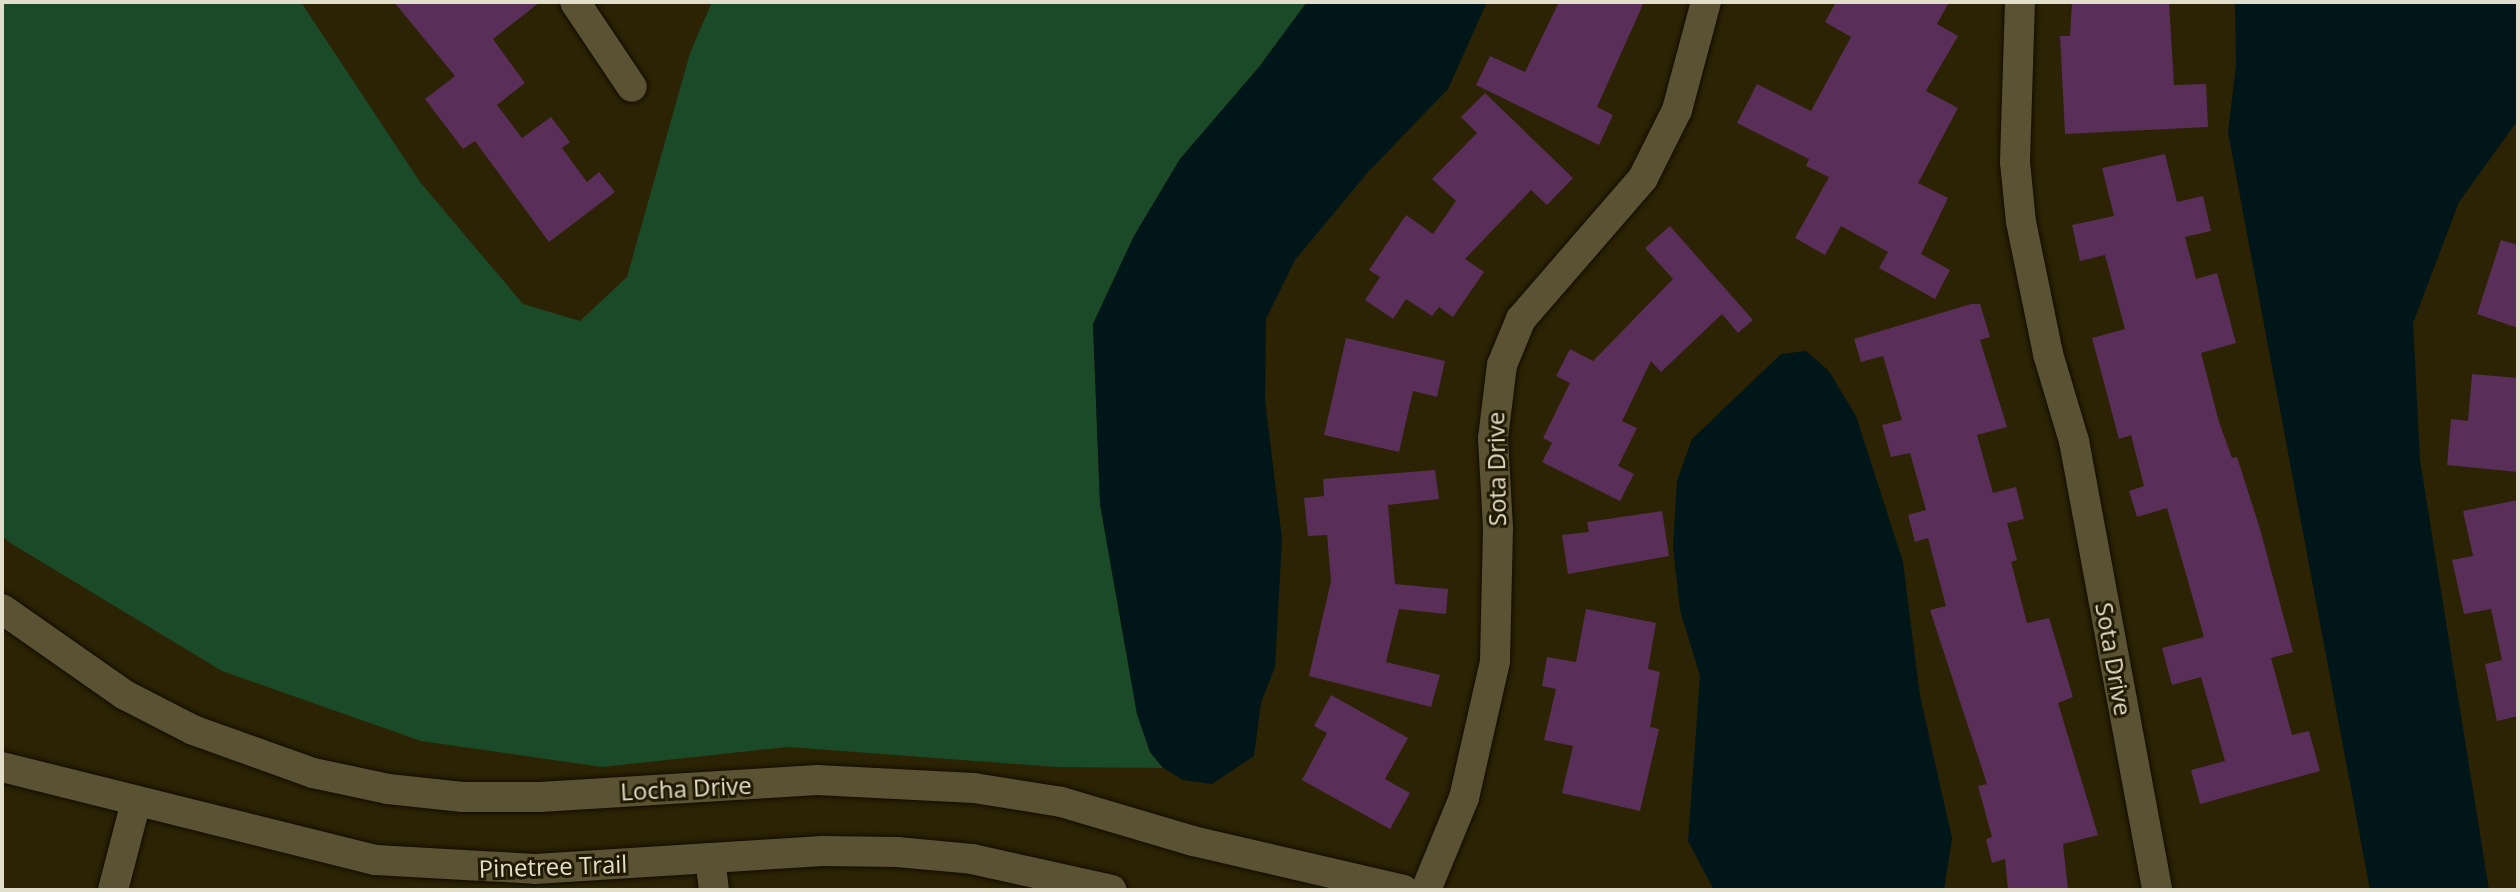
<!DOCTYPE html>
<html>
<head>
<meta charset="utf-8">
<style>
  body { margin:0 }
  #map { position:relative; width:2520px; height:892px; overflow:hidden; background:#2b2303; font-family:"Open Sans",sans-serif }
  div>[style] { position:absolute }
  .green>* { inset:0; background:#1a4a27 }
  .water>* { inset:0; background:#001619 }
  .building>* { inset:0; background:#592e58 }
  .roads { filter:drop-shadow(0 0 2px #120c00) drop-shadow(0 0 2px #120c00) }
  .street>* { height:30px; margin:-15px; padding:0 15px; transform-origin:15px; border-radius:15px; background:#5a5232 }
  span { translate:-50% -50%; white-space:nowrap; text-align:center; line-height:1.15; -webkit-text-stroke:6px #211900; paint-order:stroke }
  .street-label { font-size:24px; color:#e2decc }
  .frame { position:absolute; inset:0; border:4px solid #e2decc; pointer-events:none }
</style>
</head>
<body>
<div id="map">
  <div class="green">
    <div style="clip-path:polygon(2px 2px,301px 2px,420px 182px,523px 304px,580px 321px,627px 277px,690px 53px,712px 2px,1307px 2px,1259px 67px,1180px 159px,1134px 236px,1093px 324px,1100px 504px,1137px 714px,1150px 752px,1163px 768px,1056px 767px,788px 747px,602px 767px,421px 741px,222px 671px,12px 544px,2px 536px)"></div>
  </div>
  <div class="water">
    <div style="clip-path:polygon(1307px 2px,1487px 2px,1448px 89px,1369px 171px,1295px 260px,1266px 319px,1265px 400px,1282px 539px,1275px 667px,1261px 703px,1254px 756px,1212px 784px,1183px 780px,1163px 768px,1150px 752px,1137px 714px,1100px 504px,1093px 324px,1134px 236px,1180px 159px,1259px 67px)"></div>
    <div style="clip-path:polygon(2235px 2px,2518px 2px,2518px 120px,2459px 202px,2413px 323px,2420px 460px,2489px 890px,2370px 890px,2228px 132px,2236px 65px)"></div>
    <div style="clip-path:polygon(1806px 351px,1829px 371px,1856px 416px,1903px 562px,1920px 696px,1952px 838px,1944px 890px,1714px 890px,1688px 841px,1700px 676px,1680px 610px,1673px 546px,1677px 481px,1692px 439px,1781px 354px)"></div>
  </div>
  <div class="building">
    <div style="clip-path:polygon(394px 2px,540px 2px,493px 39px,525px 83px,497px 105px,522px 138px,551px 117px,570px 142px,562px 148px,587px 182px,599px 172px,615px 192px,549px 242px,475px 141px,463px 149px,425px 99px,455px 76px)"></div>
    <div style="clip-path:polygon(1559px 2px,1644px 2px,1597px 107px,1613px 115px,1599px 145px,1476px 85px,1490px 56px,1525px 72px)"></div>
    <div style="clip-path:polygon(1836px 2px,1949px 2px,1937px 24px,1958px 36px,1926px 91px,1958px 108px,1918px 183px,1948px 198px,1921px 254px,1950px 270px,1935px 299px,1879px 268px,1888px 252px,1841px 226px,1825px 255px,1795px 238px,1829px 177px,1806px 166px,1809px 159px,1737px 123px,1757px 84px,1811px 111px,1851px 37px,1825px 22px)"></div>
    <div style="clip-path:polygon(2072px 2px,2169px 2px,2174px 85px,2206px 84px,2208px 127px,2065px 134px,2060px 36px,2070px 36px)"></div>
    <div style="clip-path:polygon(1485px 93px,1573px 178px,1547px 205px,1531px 190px,1465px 259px,1484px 272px,1453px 317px,1439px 307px,1432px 316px,1406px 299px,1393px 319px,1365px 300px,1380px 277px,1369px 270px,1406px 215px,1433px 234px,1456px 201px,1432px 179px,1477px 133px,1461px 117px)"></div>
    <div style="clip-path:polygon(2165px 154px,2177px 202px,2203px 196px,2211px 231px,2185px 237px,2196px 279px,2217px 273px,2236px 343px,2201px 353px,2219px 422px,2232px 458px,2237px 457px,2260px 529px,2293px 652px,2271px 658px,2292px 735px,2309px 731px,2320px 771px,2200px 804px,2191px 770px,2225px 761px,2201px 677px,2172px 685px,2162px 648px,2204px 637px,2167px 508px,2137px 517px,2129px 491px,2144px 486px,2131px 435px,2119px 439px,2092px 338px,2125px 329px,2105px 255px,2080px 261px,2072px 225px,2114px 216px,2102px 168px)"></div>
    <div style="clip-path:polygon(1670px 226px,1753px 320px,1738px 333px,1722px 314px,1661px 372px,1651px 361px,1622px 421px,1637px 428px,1618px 466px,1634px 474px,1620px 501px,1542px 462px,1552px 443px,1543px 438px,1570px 383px,1556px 376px,1570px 349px,1593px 361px,1673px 279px,1645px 248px)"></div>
    <div style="clip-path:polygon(2501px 240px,2518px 245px,2518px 328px,2477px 314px)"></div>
    <div style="clip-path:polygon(1971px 304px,1980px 304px,1990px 337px,1980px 340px,2007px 427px,1977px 435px,1993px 493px,2016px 487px,2024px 519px,2007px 523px,2017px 560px,2011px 562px,2027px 623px,2049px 618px,2073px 697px,2058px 703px,2098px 835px,2063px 844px,2068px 890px,2008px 890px,2005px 859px,1992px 863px,1986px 839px,1992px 837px,1978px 786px,1987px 784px,1930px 610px,1946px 606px,1928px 538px,1915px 542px,1908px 515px,1926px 510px,1910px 453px,1891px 457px,1882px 425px,1902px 420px,1883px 356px,1861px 362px,1854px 339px)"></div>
    <div style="clip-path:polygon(1346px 338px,1445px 361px,1437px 397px,1413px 391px,1399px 452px,1324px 435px)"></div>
    <div style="clip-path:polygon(2472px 374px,2518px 378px,2518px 472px,2447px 465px,2451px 419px,2468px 421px)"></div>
    <div style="clip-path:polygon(1435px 470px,1439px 499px,1388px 505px,1395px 584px,1448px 589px,1446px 614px,1399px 609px,1386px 662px,1440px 675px,1431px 707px,1309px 676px,1331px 581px,1327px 535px,1308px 536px,1304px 498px,1324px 496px,1323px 479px)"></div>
    <div style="clip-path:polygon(2518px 500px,2518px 716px,2497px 721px,2485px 664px,2502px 660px,2491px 609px,2464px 614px,2452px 560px,2473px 556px,2463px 511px)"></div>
    <div style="clip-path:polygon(1662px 511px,1669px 556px,1568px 574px,1562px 535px,1589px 532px,1587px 522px)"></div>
    <div style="clip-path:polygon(1586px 609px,1656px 623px,1648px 669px,1660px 672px,1650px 727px,1659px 729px,1640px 811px,1562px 793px,1573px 746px,1544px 740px,1556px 689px,1542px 686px,1547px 657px,1576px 662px)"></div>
    <div style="clip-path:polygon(1331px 695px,1408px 738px,1385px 779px,1410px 793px,1390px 829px,1302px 780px,1327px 733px,1314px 726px)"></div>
  </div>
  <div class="roads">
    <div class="street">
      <div style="left:575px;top:2px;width:102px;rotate:56.2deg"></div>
      <div style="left:2020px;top:2px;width:160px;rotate:91.8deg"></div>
      <div style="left:2015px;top:162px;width:60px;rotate:84.3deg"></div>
      <div style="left:2021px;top:222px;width:135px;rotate:78.4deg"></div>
      <div style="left:2048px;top:354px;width:91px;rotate:73.4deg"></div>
      <div style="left:2074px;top:441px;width:457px;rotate:79.5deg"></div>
      <div style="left:2px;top:609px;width:150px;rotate:35deg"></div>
      <div style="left:125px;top:695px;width:76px;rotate:27.2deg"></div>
      <div style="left:193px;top:730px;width:127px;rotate:19.7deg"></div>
      <div style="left:313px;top:773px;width:77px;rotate:12deg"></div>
      <div style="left:388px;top:789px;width:75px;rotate:6.1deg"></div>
      <div style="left:463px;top:797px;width:77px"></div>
      <div style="left:540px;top:797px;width:278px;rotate:-3.5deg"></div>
      <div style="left:817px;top:780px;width:157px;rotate:2.9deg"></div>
      <div style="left:974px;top:788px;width:88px;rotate:9.1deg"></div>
      <div style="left:1061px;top:802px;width:138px;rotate:16.5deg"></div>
      <div style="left:1193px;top:841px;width:216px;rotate:13.1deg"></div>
      <div style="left:2px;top:767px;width:385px;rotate:14deg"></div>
      <div style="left:376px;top:860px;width:159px;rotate:3.2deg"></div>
      <div style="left:535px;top:869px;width:288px;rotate:-3.6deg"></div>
      <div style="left:822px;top:851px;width:75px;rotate:0.8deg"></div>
      <div style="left:897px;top:852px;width:75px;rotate:5.3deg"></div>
      <div style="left:972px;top:859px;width:143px;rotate:12.5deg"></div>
      <div style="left:710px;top:858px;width:32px;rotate:83deg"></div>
      <div style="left:113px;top:890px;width:91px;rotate:-75.4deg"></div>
      <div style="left:1426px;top:890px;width:100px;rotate:-67.6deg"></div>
      <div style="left:1464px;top:798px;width:140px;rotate:-77.2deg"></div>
      <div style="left:1495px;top:661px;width:133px;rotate:-88.7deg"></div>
      <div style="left:1498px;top:528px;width:90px;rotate:-93.2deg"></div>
      <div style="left:1493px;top:438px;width:74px;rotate:-83deg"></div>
      <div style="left:1502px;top:365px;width:50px;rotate:-67.6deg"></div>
      <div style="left:1521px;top:319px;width:186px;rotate:-49.1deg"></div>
      <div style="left:1643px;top:178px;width:76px;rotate:-63.4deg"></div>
      <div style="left:1677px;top:110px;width:112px;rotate:-75deg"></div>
    </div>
  </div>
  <div class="street-label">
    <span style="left:1496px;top:469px;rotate:-91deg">Sota Drive</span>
    <span style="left:2114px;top:659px;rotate:80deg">Sota Drive</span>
    <span style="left:686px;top:788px;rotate:-3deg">Locha Drive</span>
    <span style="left:553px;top:866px;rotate:-2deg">Pinetree Trail</span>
  </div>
  <div class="frame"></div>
</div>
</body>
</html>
